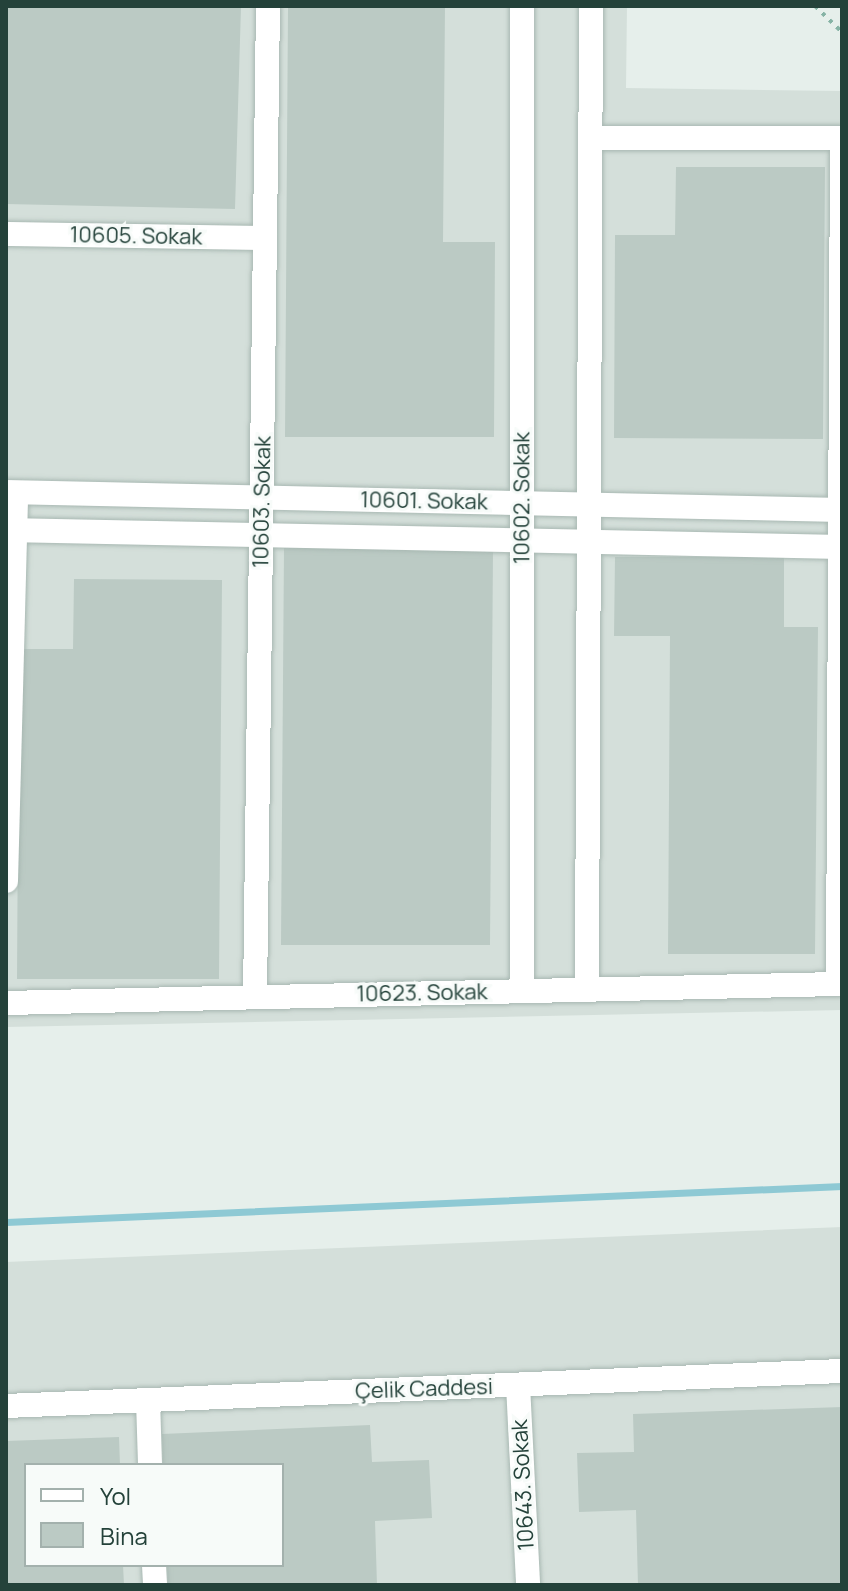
<!DOCTYPE html>
<html>
<head>
<meta charset="utf-8">
<style>
  body { margin:0 }
  #map { position:relative; width:848px; height:1591px; overflow:hidden; background:#e6efeb; font-family:Manrope,sans-serif }
  div>[style] { position:absolute }
  .built>* { inset:0; background:#d4dfda }
  .stream>* { height:7px; margin:-3.5px; padding:0 3.5px; transform-origin:3.5px; border-radius:3.5px; background:#8ec9d4 }
  .building>* { inset:0; background:#bbcac4 }
  .path>* { height:4px; margin-top:-2px; transform-origin:0; background:repeating-linear-gradient(90deg,#86b3a5 0 4px,transparent 0 10px) }
  .roads { filter:drop-shadow(0 0 2px #a8b8b2) drop-shadow(0 0 2px #a8b8b2) }
  .minor>* { height:24px; margin:-12px; padding:0 12px; transform-origin:12px; border-radius:12px; background:#fff }
  span { translate:-50% -50%; white-space:nowrap; text-align:center; line-height:1.15; -webkit-text-stroke:6px #f7fbf9; paint-order:stroke }
  .street-label { font-size:22px; color:#24423a }
  .frame { position:absolute; inset:0; border:8px solid #24423a; pointer-events:none }
  .legend { position:absolute; left:24px; top:1463px; width:260px; height:104px; box-sizing:border-box; background:#f7fbf9; border:2px solid #a3b1ad; margin:0; padding:10px 14px; list-style:none; font-size:24px; color:#24423a }
  .legend li { display:flex; align-items:center; gap:16px; height:40px }
  .legend b { width:40px; border:2px solid #a3b1ad }
</style>
</head>
<body>
<div id="map">
  <div class="built">
    <div style="clip-path:polygon(6px 6px,627px 6px,626px 88px,842px 91px,842px 1010px,6px 1027px)"></div>
    <div style="clip-path:polygon(evenodd,842px 1227px,842px 1585px,6px 1585px,6px 1262px,842px 1227px,26px 1465px,282px 1465px,282px 1565px,26px 1565px,26px 1465px)"></div>
  </div>
  <div class="stream">
    <div style="left:6px;top:1222px;width:837px;rotate:-2.47deg"></div>
  </div>
  <div class="building">
    <div style="clip-path:polygon(6px 6px,241px 6px,235px 209px,6px 204px)"></div>
    <div style="clip-path:polygon(288px 6px,445px 6px,443px 242px,495px 242px,494px 437px,285px 437px)"></div>
    <div style="clip-path:polygon(676px 167px,825px 167px,823px 439px,614px 438px,615px 235px,675px 235px)"></div>
    <div style="clip-path:polygon(284px 548px,493px 549px,490px 945px,281px 945px)"></div>
    <div style="clip-path:polygon(615px 557px,784px 557px,784px 627px,818px 627px,815px 954px,668px 954px,670px 636px,614px 636px)"></div>
    <div style="clip-path:polygon(74px 579px,222px 580px,219px 979px,17px 979px,19px 649px,73px 649px)"></div>
    <div style="clip-path:polygon(842px 1407px,842px 1585px,638px 1585px,636px 1510px,579px 1512px,577px 1453px,634px 1452px,633px 1414px)"></div>
    <div style="clip-path:polygon(370px 1425px,372px 1462px,429px 1460px,432px 1518px,375px 1521px,377px 1585px,168px 1585px,167px 1565px,282px 1565px,282px 1465px,163px 1465px,162px 1434px)"></div>
    <div style="clip-path:polygon(119px 1437px,120px 1465px,26px 1465px,26px 1565px,123px 1565px,124px 1585px,6px 1585px,6px 1441px)"></div>
  </div>
  <div class="path">
    <div style="left:815px;top:6px;width:37px;rotate:44deg"></div>
  </div>
  <div class="roads">
    <div class="minor">
      <div style="left:591px;top:138px;width:251px"></div>
      <div style="left:6px;top:234px;width:259px;rotate:0.9deg"></div>
      <div style="left:6px;top:492px;width:836px;rotate:1.23deg"></div>
      <div style="left:6px;top:530px;width:836px;rotate:1.16deg"></div>
      <div style="left:6px;top:881px;width:388px;rotate:-88.5deg"></div>
      <div style="left:587px;top:989px;width:983px;rotate:-89.77deg"></div>
      <div style="left:522px;top:991px;width:985px;rotate:-90deg"></div>
      <div style="left:255px;top:997px;width:991px;rotate:-89.25deg"></div>
      <div style="left:6px;top:1003px;width:832px;rotate:-1.31deg"></div>
      <div style="left:838px;top:984px;width:842px;rotate:-89.73deg"></div>
      <div style="left:518px;top:1385px;width:200px;rotate:87.1deg"></div>
      <div style="left:148px;top:1400px;width:65px;rotate:88.2deg"></div>
      <div style="left:6px;top:1406px;width:837px;rotate:-2.4deg"></div>
      <div style="left:154px;top:1565px;width:20px;rotate:87deg"></div>
    </div>
  </div>
  <div class="street-label">
    <span style="left:136px;top:236px;rotate:1deg">10605. Sokak</span>
    <span style="left:522px;top:498px;rotate:-90deg">10602. Sokak</span>
    <span style="left:424px;top:501px;rotate:1deg">10601. Sokak</span>
    <span style="left:262px;top:502px;rotate:-89deg">10603. Sokak</span>
    <span style="left:422px;top:993px;rotate:-1deg">10623. Sokak</span>
    <span style="left:424px;top:1389px;rotate:-2deg">Çelik Caddesi</span>
    <span style="left:523px;top:1485px;rotate:-93deg">10643. Sokak</span>
  </div>
  <div class="frame"></div>
  <ul class="legend">
  <li><b style="height:10px;background:#fff"></b>Yol</li>
  <li><b style="height:22px;background:#bbcac4"></b>Bina</li>
  </ul>
</div>
</body>
</html>
